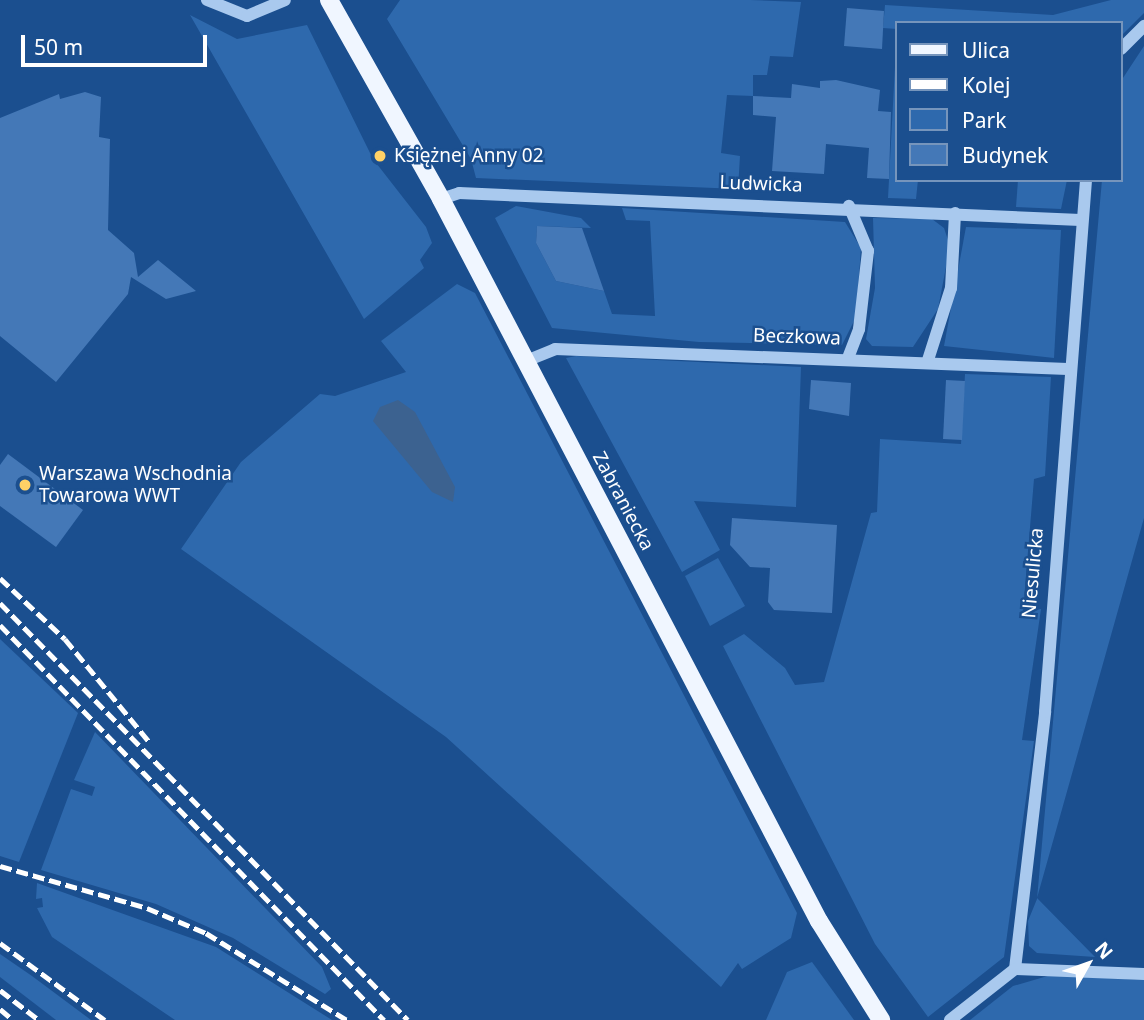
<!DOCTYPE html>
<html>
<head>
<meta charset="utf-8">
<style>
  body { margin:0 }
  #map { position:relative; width:1144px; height:1020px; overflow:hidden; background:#1b4f8f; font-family:"Noto Sans",sans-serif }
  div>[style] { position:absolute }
  .green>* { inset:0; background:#2e69ad }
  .water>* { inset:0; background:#3c6290 }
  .building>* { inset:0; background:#4478b7 }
  .minor>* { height:12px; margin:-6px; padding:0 6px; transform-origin:6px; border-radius:6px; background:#a9c9ee }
  .major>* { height:18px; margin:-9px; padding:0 9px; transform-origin:9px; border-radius:9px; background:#f0f6ff }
  .rail>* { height:5px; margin-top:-2.5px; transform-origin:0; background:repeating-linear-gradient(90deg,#fff 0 12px,transparent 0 17px) }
  .dots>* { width:19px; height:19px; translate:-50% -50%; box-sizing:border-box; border:4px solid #1b4f8f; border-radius:50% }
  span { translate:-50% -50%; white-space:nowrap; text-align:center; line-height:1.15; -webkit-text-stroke:5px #1b4f8f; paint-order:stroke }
  .poi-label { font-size:19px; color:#fff }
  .left { translate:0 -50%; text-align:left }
  .street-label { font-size:19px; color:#fff }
  .legend { position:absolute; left:895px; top:21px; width:228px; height:161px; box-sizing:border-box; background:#1b4f8f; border:2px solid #7695bc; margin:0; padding:9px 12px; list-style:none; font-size:21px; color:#fff }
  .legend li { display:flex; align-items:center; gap:14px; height:35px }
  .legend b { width:35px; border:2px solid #7695bc }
  .north { position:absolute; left:1053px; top:929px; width:70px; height:70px; -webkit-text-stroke:5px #1b4f8f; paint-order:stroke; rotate:50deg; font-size:19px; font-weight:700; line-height:28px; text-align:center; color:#fff }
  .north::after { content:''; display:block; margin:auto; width:24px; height:32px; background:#fff; clip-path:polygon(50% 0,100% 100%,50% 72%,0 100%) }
  .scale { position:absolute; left:21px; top:35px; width:186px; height:32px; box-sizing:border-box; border:4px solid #fff; border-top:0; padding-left:9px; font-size:21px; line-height:24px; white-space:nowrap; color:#fff; -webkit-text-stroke:5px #1b4f8f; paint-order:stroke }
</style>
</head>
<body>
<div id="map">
  <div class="green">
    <div style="clip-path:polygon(400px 0,750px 0,801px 2px,793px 57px,770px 56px,767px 75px,753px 75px,753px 96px,727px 95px,721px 153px,740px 156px,738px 189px,476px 178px,471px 159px,387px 19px)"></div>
    <div style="clip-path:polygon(1111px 0,1144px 0,1144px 13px,1121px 36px,1121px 23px,897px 23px,897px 180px,918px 180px,916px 199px,888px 198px,897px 29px,883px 28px,885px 5px,1053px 15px)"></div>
    <div style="clip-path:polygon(190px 15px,237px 39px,307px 25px,373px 159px,426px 227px,432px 243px,420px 260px,424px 268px,364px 319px)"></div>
    <div style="clip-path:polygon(1144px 46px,1144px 518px,1037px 898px,1095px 957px,1037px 953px,1029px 946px,1028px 921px,1037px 899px,1102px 180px,1121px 180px,1121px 81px)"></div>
    <div style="clip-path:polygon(1018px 180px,1067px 180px,1061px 209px,1016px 207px)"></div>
    <div style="clip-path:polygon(516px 206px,581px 218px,591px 228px,537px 226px,536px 243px,556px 281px,604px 291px,612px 314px,655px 316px,650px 221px,626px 220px,622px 208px,845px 222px,861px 248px,856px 317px,842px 345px,699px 342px,552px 328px,495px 218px)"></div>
    <div style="clip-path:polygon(873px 218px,932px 219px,944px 228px,950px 246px,938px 309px,913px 347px,872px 346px,866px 339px,875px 288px)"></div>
    <div style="clip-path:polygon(966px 227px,1061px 230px,1054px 358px,944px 346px)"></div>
    <div style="clip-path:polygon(457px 284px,475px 293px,797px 913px,791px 938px,742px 969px,738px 963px,721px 987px,446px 737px,181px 549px,241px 462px,320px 394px,335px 396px,406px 372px,381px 341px)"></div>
    <div style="clip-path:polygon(576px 356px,801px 367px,796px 507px,694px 501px,720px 550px,682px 572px,566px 358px)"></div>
    <div style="clip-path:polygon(965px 374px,1051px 377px,1045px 476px,1034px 479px,1023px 612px,1041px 609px,1022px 740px,1034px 741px,1004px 957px,928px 1017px,875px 944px,723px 646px,744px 634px,785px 668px,795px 685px,824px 682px,871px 513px,877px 512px,880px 439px,961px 444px)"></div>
    <div style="clip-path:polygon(718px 558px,745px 606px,710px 626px,685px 576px)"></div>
    <div style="clip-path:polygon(0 639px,78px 713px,19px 862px,0 856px)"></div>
    <div style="clip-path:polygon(95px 732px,322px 967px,331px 989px,325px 994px,233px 938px,156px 904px,41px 870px,71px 789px,92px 796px,95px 787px,74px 780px)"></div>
    <div style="clip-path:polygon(37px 883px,216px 947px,332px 1020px,175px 1020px,52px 937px,37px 908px,43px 907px,42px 898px,36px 899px)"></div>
    <div style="clip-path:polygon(0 954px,32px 976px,91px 1020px,56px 1020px,0 977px)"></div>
    <div style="clip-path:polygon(812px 962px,854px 1020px,766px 1020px,787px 972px)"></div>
    <div style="clip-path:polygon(1051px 975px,1144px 980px,1144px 1020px,970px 1020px,1013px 986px)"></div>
  </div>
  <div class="water">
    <div style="clip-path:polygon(398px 400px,415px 412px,455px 487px,453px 502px,432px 492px,373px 421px,380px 407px)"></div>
  </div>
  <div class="building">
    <div style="clip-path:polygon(847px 8px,884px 11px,882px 49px,844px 46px)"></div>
    <div style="clip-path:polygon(836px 80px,880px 90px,878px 111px,891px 112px,889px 179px,867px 178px,869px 148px,826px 144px,824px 174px,772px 171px,776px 117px,753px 115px,753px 96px,791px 98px,792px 84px,820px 88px,820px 81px)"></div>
    <div style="clip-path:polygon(85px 92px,101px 97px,99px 137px,110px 139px,108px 230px,134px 253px,138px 277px,158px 260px,196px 291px,166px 299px,131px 277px,128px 294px,56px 382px,0 336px,0 118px,59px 94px,60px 99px)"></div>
    <div style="clip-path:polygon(537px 226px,582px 228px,604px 291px,556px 281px,536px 243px)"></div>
    <div style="clip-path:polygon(811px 380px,851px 383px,849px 416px,809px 409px)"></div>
    <div style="clip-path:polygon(946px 380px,965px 381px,962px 440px,943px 439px)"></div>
    <div style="clip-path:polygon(8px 454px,83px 510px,56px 547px,0 506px,0 465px)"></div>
    <div style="clip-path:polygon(732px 518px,837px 525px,832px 613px,774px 610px,768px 602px,770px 568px,750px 567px,730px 545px)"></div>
  </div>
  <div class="minor">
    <div style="left:207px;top:0;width:43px;rotate:21.8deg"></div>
    <div style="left:247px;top:16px;width:41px;rotate:-22.8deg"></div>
    <div style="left:1121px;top:49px;width:33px;rotate:-45deg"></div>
    <div style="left:441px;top:199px;width:19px;rotate:-18deg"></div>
    <div style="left:459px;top:193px;width:622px;rotate:2.49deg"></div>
    <div style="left:848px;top:358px;width:31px;rotate:-69deg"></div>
    <div style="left:859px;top:329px;width:79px;rotate:-83.4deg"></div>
    <div style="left:868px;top:251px;width:49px;rotate:-112.9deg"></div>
    <div style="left:928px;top:360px;width:76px;rotate:-72.3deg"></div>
    <div style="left:951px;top:288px;width:75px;rotate:-86.9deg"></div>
    <div style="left:526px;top:361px;width:31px;rotate:-22deg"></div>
    <div style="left:555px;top:349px;width:513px;rotate:2.23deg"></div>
    <div style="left:1015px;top:969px;width:259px;rotate:-83.3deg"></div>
    <div style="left:1045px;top:712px;width:534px;rotate:-85.59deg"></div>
    <div style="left:950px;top:1020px;width:83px;rotate:-38.1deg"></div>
    <div style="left:1015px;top:969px;width:129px;rotate:2.2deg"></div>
  </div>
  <div class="major">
    <div style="left:329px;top:0;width:228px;rotate:60.6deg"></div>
    <div style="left:441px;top:199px;width:815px;rotate:62.37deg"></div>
    <div style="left:819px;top:921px;width:117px;rotate:57.9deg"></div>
  </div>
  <div class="rail">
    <div style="left:0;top:578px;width:89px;rotate:43.2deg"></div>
    <div style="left:65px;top:639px;width:134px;rotate:50.7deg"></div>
    <div style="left:0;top:603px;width:583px;rotate:45.63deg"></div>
    <div style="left:0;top:625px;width:551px;rotate:45.81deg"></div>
    <div style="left:0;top:866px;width:153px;rotate:15.9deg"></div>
    <div style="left:147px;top:908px;width:64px;rotate:23deg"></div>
    <div style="left:206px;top:933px;width:166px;rotate:31.7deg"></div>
    <div style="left:0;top:943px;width:130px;rotate:36.3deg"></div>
    <div style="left:0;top:990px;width:49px;rotate:37.6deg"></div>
    <div style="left:0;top:1009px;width:17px;rotate:40deg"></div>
  </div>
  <div class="dots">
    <div style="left:380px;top:156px;background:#ffd166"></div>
    <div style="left:25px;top:485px;background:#ffd166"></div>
  </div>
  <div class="poi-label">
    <span class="left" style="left:394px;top:156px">Księżnej Anny 02</span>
    <span class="left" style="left:39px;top:485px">Warszawa Wschodnia<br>Towarowa WWT</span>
  </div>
  <div class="street-label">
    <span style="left:761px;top:184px;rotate:2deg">Ludwicka</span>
    <span style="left:797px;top:337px;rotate:2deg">Beczkowa</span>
    <span style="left:623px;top:501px;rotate:62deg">Zabraniecka</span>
    <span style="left:1033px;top:573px;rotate:-85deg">Niesulicka</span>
  </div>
  <ul class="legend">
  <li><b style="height:9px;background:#f0f6ff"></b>Ulica</li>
  <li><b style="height:9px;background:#fff"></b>Kolej</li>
  <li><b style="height:19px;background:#2e69ad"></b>Park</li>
  <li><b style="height:19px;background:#4478b7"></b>Budynek</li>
  </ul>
  <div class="north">N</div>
  <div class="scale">50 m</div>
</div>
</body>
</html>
